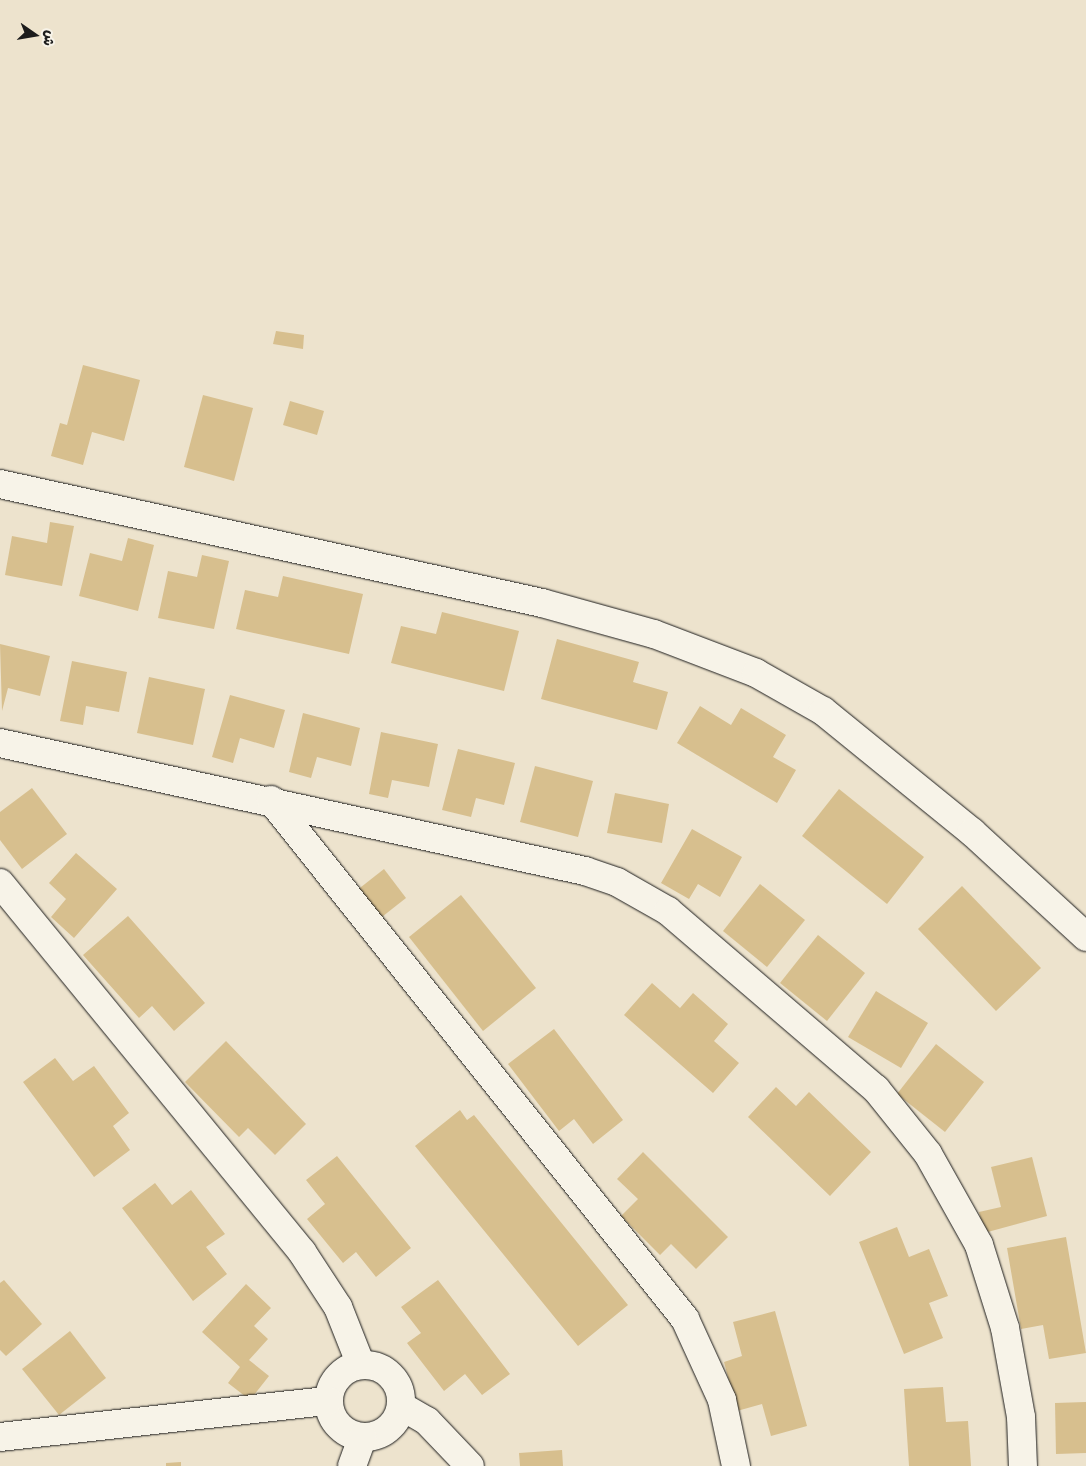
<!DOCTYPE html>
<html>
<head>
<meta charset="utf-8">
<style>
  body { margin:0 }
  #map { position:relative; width:1086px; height:1466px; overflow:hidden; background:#ede3cd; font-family:Delius,"Playpen Sans Arabic",sans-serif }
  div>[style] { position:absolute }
  .building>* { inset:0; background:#d7bf8e }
  .roads { filter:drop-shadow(0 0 1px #1c1c1c) drop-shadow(0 0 1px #1c1c1c) }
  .minor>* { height:28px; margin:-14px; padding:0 14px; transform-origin:14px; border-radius:14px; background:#f7f3e8 }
  .minor>.ring { margin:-14px; padding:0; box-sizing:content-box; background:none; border:28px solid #f7f3e8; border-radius:50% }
  span { translate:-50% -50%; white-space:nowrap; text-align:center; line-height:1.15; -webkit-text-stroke:4.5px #f7f3e8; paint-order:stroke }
  .north { position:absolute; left:10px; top:10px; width:50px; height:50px; -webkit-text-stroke:4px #f7f3e8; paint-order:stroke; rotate:103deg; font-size:14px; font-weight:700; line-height:20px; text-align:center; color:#1c1c1c }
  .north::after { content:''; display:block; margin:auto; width:18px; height:22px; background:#1c1c1c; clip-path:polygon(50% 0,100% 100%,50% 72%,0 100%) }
</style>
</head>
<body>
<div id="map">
  <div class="building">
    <div style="clip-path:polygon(276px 331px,304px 335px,303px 349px,273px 344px)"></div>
    <div style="clip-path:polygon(83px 365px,140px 380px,124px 441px,92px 432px,83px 465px,51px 456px,60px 423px,67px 425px)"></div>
    <div style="clip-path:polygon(203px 395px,253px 408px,234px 481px,184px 467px)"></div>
    <div style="clip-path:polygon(290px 401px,324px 411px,317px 435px,283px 425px)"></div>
    <div style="clip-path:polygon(50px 522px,74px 526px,62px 586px,5px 575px,12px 536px,47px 543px)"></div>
    <div style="clip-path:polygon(128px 538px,154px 545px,138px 611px,79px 596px,90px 553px,122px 561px)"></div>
    <div style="clip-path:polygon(202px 555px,229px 561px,214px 629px,158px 618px,168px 571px,197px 577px)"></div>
    <div style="clip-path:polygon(283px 576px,363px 594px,349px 654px,236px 629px,245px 590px,278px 597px)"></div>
    <div style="clip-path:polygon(442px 612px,519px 631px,504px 691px,391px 663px,401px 626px,436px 634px)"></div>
    <div style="clip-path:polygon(557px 639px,639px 662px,633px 682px,668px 692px,657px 730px,541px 699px)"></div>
    <div style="clip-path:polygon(0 644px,50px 656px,40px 696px,8px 688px,2px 711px)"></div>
    <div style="clip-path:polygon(72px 661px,127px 672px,119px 712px,86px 706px,83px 725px,60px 721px)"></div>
    <div style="clip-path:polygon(149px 677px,205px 689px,193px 745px,137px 733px)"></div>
    <div style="clip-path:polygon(230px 695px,285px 710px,274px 748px,240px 738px,233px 763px,212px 757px)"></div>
    <div style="clip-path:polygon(700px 706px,731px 725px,741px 708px,786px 735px,773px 757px,796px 770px,777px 803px,677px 743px)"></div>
    <div style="clip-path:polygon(303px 713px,360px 728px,351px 766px,317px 757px,311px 778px,289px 772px)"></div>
    <div style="clip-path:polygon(381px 732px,438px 744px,429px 787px,392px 780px,388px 798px,369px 794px)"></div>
    <div style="clip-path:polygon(458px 749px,515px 763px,504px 805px,476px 798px,471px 817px,442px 810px)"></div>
    <div style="clip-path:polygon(535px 766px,593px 781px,578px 837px,520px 822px)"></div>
    <div style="clip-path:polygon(32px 788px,67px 834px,22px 869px,0 840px,0 812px)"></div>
    <div style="clip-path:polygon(839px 789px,924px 857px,887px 904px,802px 836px)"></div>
    <div style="clip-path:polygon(615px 793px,669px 804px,662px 843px,607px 833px)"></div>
    <div style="clip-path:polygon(692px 829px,742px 857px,720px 897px,698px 884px,689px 899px,661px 883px)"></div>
    <div style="clip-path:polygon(76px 853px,117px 889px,74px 938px,51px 917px,66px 899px,49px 883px)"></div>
    <div style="clip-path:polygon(384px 869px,406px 898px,378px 920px,356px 891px)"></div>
    <div style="clip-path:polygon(760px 884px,805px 920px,767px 967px,723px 931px)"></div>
    <div style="clip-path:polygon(962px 886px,1041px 968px,996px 1011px,918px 929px)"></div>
    <div style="clip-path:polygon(461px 895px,536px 988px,483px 1031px,409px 937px)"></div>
    <div style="clip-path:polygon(128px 916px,205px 1003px,174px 1031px,152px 1006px,139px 1018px,83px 955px)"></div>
    <div style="clip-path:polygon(818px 935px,865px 973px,827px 1021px,780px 983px)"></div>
    <div style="clip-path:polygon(652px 983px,680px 1008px,693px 993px,728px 1024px,714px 1041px,739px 1063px,713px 1093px,624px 1015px)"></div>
    <div style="clip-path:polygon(876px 991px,928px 1023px,901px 1068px,848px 1037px)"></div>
    <div style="clip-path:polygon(554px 1029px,623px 1120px,593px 1144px,574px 1119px,559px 1131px,508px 1064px)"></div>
    <div style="clip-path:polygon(226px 1041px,306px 1124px,275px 1155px,248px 1128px,239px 1137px,185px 1082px)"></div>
    <div style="clip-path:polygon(936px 1044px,984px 1082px,945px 1132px,897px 1094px)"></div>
    <div style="clip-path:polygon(55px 1058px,73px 1081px,94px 1066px,129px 1113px,113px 1126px,130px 1150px,94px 1177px,23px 1082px)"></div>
    <div style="clip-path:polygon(776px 1087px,796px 1106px,809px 1092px,871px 1152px,830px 1196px,748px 1117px)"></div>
    <div style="clip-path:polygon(460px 1110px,467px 1120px,474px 1115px,628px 1305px,578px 1346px,415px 1146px)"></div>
    <div style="clip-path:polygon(643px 1152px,728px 1237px,696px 1269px,671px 1244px,660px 1255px,621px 1216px,638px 1199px,617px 1179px)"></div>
    <div style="clip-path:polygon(337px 1156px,411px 1248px,376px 1277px,356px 1252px,343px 1263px,307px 1219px,325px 1204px,306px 1180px)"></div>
    <div style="clip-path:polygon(1032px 1157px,1047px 1216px,984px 1233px,979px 1212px,1001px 1207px,991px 1167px)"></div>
    <div style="clip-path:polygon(155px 1183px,172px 1205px,191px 1190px,225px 1234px,206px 1247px,227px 1274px,193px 1301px,122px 1208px)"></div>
    <div style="clip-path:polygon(897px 1227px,909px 1257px,929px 1249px,948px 1296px,929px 1303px,943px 1338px,904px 1354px,859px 1242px)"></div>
    <div style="clip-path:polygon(1066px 1237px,1086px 1353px,1049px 1359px,1043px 1325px,1021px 1329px,1007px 1248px)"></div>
    <div style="clip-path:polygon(4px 1280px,42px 1324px,6px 1356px,0 1350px,0 1283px)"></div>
    <div style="clip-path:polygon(438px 1280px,510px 1374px,482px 1395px,465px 1374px,444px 1391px,407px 1343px,421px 1333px,401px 1307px)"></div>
    <div style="clip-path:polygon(246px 1284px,271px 1308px,254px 1326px,268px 1339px,249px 1360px,269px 1376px,250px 1400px,228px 1383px,240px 1367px,202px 1332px)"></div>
    <div style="clip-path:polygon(775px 1311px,807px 1426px,771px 1436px,762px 1404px,737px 1411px,724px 1362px,742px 1356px,733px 1322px)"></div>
    <div style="clip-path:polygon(70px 1331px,106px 1378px,59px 1415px,22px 1369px)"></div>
    <div style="clip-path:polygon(943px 1387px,946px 1422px,968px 1421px,971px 1466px,909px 1466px,904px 1389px)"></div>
    <div style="clip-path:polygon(1086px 1402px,1086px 1453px,1056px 1454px,1055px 1403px)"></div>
    <div style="clip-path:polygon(562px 1450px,563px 1466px,520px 1466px,519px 1453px)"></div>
    <div style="clip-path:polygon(181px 1462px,181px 1466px,166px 1466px,166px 1463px)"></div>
  </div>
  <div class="roads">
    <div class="minor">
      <div style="left:0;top:484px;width:555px;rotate:12.38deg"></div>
      <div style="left:542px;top:603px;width:116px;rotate:15.5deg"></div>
      <div style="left:654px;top:634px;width:109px;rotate:20.9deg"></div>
      <div style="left:756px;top:673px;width:77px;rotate:29.6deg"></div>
      <div style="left:823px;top:711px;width:192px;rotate:39.1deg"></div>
      <div style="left:972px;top:832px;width:155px;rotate:42.6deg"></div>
      <div style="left:0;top:743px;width:599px;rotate:12.34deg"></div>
      <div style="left:585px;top:871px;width:34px;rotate:19deg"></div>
      <div style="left:617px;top:882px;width:59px;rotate:29.6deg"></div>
      <div style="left:668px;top:911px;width:274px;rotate:40.6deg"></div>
      <div style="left:876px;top:1089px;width:83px;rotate:51.3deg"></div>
      <div style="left:928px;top:1154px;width:104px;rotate:60.7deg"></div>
      <div style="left:979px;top:1245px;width:87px;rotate:72.6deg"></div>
      <div style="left:1005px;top:1328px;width:90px;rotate:79.8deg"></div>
      <div style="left:1021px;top:1417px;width:49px;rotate:87.7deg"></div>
      <div style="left:271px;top:800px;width:664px;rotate:51.42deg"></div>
      <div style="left:685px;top:1319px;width:89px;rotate:65.4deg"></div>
      <div style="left:722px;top:1400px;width:67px;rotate:78deg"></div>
      <div style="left:0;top:883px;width:477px;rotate:50.7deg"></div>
      <div style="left:302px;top:1252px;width:66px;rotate:56.8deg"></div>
      <div style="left:338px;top:1307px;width:62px;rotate:68.4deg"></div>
      <div class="ring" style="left:329px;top:1365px;width:44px;height:44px"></div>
      <div style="left:401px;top:1406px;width:30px;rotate:30deg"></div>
      <div style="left:427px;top:1421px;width:62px;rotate:46.3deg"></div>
      <div style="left:0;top:1437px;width:330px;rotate:-6.3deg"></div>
      <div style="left:352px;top:1466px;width:30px;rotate:-70deg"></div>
    </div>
  </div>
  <div class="north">ش</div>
</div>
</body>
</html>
